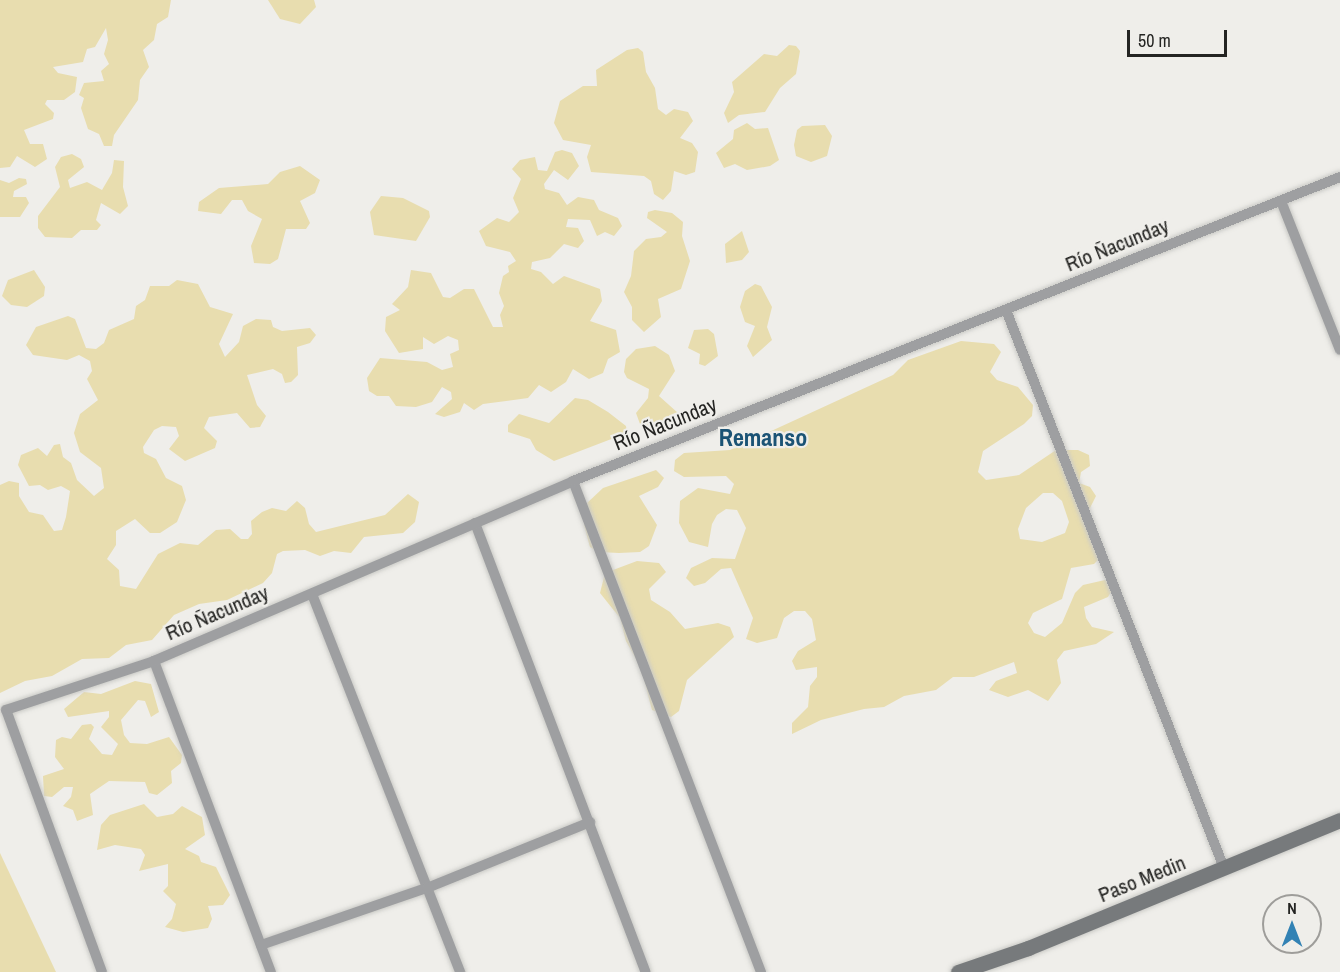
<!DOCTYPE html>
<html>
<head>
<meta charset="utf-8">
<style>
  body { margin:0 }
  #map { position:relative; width:1340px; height:972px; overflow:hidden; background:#efeeea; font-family:"Archivo Narrow",sans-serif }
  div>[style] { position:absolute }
  .green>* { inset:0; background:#e8ddaf }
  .roads { filter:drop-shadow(0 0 2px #cacac6) drop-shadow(0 0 2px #cacac6) }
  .street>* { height:10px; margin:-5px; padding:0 5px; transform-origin:5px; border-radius:5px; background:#9e9fa1 }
  .secondary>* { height:15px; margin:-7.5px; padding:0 7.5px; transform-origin:7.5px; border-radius:7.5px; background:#777a7c }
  span { translate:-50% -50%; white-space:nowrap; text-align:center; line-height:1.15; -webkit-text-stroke:4.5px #efeeea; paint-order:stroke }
  .street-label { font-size:21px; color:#242422 }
  .quarter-label { font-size:24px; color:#1b5375; font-weight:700 }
  .north { position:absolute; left:1262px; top:894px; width:60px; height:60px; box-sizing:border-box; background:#efeeea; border:2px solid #9e9d9a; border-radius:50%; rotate:0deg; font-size:16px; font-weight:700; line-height:24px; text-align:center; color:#242422 }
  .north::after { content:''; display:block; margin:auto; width:21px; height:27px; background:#3282b4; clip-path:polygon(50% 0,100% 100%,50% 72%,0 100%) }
  .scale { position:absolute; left:1127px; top:30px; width:100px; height:27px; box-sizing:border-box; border:3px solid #242422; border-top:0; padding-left:8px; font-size:18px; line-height:21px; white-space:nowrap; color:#242422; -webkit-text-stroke:4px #efeeea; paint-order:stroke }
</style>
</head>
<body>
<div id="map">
  <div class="green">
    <div style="clip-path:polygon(0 0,171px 0,168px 17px,157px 24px,154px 40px,143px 50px,149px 67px,140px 80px,138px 100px,114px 135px,112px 146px,104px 146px,99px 134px,88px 129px,81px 108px,84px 98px,79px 95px,84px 83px,104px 81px,101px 71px,109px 64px,104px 54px,108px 40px,106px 28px,95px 47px,87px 49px,83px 62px,53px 67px,58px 73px,77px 77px,75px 92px,64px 100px,47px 100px,45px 104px,54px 113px,53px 119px,24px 130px,30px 144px,43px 144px,47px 159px,35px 167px,17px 156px,10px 167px,0 168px)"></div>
    <div style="clip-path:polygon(268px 0,314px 0,316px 7px,300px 24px,280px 19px)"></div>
    <div style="clip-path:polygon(789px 45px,796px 46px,800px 51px,796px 74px,780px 88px,765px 112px,739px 115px,728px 123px,724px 113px,734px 92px,732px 82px,764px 54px,777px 56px)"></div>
    <div style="clip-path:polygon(638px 48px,643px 52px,646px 72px,655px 88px,658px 109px,666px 115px,674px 109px,688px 112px,693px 121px,680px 138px,692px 143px,698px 152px,695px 172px,686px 175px,674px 171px,671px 191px,663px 200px,654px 194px,651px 181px,644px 176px,591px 172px,587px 157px,591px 145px,563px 140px,554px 123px,560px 101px,583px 86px,597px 86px,596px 70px,627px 50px)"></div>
    <div style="clip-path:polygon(747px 123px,755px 129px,768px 128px,779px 160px,770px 166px,747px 170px,735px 164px,724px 168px,716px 153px,733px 139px,734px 130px)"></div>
    <div style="clip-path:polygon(825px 125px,832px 136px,827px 156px,811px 162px,796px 156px,794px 145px,797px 130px,802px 126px)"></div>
    <div style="clip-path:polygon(562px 150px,572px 153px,579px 166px,568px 180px,554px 170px,544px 184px,545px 189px,559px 193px,567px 205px,578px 197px,594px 200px,599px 210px,618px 218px,622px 226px,614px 236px,605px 232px,597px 236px,590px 220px,568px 219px,566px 227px,578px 228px,584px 241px,578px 248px,564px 244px,550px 258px,532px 262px,531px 269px,541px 272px,553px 284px,564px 276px,600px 289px,602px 301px,590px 321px,616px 330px,620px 352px,608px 359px,603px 373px,589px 379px,573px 369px,566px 382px,551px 392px,539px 385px,528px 398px,483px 404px,474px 410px,464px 403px,460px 412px,444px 417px,435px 414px,452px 399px,451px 392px,442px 387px,432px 402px,416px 407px,396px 406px,389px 396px,377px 396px,369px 391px,367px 378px,380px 358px,427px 362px,442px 370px,453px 367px,450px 354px,459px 350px,458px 340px,448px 336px,434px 344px,423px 337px,423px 349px,399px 353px,385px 331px,386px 317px,400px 310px,392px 304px,408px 287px,411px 270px,431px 273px,443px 297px,450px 298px,464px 289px,474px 289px,493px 327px,503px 327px,500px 315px,504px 306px,499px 293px,503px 276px,509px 272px,508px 266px,516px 261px,510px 252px,486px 246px,479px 231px,497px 218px,509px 222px,519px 212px,513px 198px,521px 179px,512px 169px,520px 160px,535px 157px,538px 170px,547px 171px,555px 152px)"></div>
    <div style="clip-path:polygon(72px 154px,81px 159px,84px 167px,68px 180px,70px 188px,87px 182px,102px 190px,112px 173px,114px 160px,124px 161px,123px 187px,128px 206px,120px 214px,101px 203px,96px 220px,101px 225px,97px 230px,81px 230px,72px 238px,45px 237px,38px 228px,38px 216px,60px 187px,55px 167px,61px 157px)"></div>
    <div style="clip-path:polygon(300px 166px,320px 180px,315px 193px,300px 201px,310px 223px,306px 229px,286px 229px,278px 259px,270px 264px,254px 263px,251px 246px,262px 219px,248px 211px,242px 200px,232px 200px,221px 214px,198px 211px,199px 202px,219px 188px,268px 184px,280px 172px)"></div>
    <div style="clip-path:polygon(19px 178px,26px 179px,27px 184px,14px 191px,13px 197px,26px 197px,29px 203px,20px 217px,0 217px,0 180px,9px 183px)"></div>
    <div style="clip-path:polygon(381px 196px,403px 198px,429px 211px,430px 217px,416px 241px,374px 235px,370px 212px)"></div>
    <div style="clip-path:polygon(655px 210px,672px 213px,683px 222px,682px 236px,690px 261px,681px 289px,658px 299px,661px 317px,644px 332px,632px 320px,632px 307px,624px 292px,631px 276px,634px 251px,646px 239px,661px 237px,667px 232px,647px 218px,648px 212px)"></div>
    <div style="clip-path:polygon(742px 231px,749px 252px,742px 260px,726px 263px,725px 244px)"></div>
    <div style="clip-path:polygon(34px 270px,45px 287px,44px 296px,27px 307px,11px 305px,2px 296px,8px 280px)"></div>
    <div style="clip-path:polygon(177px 280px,198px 284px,210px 307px,233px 314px,219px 344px,225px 357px,239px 342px,243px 326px,256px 319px,271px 320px,273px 327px,282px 331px,310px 328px,316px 335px,310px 343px,297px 347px,298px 375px,291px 382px,285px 383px,282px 374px,273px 369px,247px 375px,257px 405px,266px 416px,260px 427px,250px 428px,237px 413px,209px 417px,204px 428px,217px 441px,215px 448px,185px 461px,169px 449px,179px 436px,176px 427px,162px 426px,154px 430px,143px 447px,144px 453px,156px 459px,166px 478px,182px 486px,186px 500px,177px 522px,160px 533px,150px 533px,135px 519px,116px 531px,116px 545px,107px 559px,119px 570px,120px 586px,136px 589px,158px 554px,180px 543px,198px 545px,216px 530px,230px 529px,241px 539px,248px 539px,252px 534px,251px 521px,262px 512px,272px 508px,286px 511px,297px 501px,305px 508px,309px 524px,316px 532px,385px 515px,408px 494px,419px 502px,415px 522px,403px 533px,364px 537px,351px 553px,334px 551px,320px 556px,305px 550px,283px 551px,277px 554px,272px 573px,263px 583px,227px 600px,199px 604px,174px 615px,152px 640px,126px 645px,109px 658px,82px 659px,52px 676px,25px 681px,0 693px,0 485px,9px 481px,19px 483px,19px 496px,29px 512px,43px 515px,54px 531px,62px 530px,66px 517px,70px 491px,61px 486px,48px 490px,40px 485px,29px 486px,18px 465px,21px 455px,38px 448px,47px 456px,54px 445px,60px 444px,63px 457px,71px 463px,77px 480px,94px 496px,104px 488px,101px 468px,80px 452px,74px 433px,80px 414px,98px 400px,87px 379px,92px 371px,90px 361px,79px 355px,67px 360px,33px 355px,26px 345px,36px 327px,68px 316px,75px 319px,86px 348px,96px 349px,104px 343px,109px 330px,134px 319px,136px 306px,145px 300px,150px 286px,169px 286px)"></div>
    <div style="clip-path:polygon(755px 284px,761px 286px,772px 307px,767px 327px,772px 340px,753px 357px,747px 346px,755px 326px,745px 322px,740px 307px,745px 291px)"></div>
    <div style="clip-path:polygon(694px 330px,708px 329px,714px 334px,718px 356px,705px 366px,699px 364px,700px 354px,688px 348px)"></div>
    <div style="clip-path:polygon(evenodd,961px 341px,994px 344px,1001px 352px,990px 372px,997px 380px,1018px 387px,1033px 405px,1032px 416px,1024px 424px,983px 451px,978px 472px,986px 480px,1019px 475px,1056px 450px,1078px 450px,1089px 455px,1090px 466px,1081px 472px,1079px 483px,1090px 487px,1096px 496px,1086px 516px,1099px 534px,1102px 556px,1094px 564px,1071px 568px,1062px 599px,1033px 613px,1028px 623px,1034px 633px,1045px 637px,1062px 623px,1075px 593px,1083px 585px,1105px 580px,1114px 587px,1108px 597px,1084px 607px,1086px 618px,1092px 627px,1114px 632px,1096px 644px,1064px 651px,1057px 660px,1061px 683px,1048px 701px,1028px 690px,1008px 697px,989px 690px,996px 681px,1017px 673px,1014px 662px,974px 677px,953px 677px,936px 690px,904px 696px,884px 707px,864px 709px,821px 720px,792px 734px,792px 723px,808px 707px,810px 686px,817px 677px,817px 667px,796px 670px,792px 661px,798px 651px,816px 640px,812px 619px,805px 611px,794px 611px,784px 618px,777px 638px,757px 643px,746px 639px,753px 618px,731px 568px,721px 569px,705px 583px,694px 586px,686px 578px,691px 568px,712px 558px,735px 559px,746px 528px,737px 510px,726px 509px,717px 515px,712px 524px,708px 547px,689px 542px,679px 523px,680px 501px,698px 488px,730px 494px,734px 484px,726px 476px,684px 477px,674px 471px,675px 460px,684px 453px,730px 450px,893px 375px,908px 360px,961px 341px,1043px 493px,1053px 493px,1062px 501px,1069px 522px,1065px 533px,1042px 542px,1020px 539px,1018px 529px,1026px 508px,1043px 493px)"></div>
    <div style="clip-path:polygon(655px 346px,669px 355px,675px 371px,659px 396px,678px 413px,669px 422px,648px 425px,640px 424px,636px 413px,648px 398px,649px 389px,627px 378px,624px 372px,626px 359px,636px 349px)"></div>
    <div style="clip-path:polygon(575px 398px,588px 400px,608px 412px,626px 426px,627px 433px,554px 461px,536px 450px,530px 439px,508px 432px,508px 425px,519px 414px,549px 423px)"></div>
    <div style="clip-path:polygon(656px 470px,664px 478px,658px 487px,639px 496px,657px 525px,649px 546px,640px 552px,619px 553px,599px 552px,590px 547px,584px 525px,586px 504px,603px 488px)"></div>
    <div style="clip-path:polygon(637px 561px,659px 563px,666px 572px,649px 589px,651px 600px,670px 612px,685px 629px,718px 623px,730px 627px,734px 637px,687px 680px,679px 711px,671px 717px,652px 710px,641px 668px,626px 641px,620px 618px,600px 593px,605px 573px)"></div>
    <div style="clip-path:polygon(135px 681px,151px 684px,159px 712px,151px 717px,145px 701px,138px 700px,121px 720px,124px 735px,130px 743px,147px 744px,169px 737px,182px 755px,181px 763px,171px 771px,172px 783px,157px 795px,149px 793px,145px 782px,109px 781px,90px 794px,93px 815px,77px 821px,73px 810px,63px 806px,71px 797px,73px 787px,64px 787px,52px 797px,44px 796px,43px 776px,64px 769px,55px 757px,56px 740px,62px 737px,71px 739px,82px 725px,91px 724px,94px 727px,89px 739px,102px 754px,112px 755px,118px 744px,101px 727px,109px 717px,109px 711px,68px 717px,64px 709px,84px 692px,101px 694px)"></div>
    <div style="clip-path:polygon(144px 804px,157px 817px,173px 814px,182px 806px,202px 817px,205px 835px,185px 849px,199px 856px,201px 862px,216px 867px,230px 895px,223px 905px,208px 906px,212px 919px,208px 928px,183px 932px,165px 927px,172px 919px,176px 904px,163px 891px,168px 886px,168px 864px,139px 871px,145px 855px,141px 849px,115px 845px,97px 850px,101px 825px,110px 815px)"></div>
    <div style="clip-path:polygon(0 853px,56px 972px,0 972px)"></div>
  </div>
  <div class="roads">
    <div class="street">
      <div style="left:1281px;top:201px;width:160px;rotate:68.4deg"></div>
      <div style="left:1006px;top:310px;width:599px;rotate:68.66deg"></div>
      <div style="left:573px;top:481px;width:526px;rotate:69.05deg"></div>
      <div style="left:475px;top:523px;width:480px;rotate:69.2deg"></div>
      <div style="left:312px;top:594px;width:406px;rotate:68.6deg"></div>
      <div style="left:154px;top:661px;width:332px;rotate:69.4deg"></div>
      <div style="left:261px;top:945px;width:176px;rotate:-19deg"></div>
      <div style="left:427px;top:888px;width:176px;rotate:-22deg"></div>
      <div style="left:102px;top:972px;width:279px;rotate:-110.1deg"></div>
      <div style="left:6px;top:710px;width:156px;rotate:-18.3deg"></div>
      <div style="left:154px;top:661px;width:456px;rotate:-23.2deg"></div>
      <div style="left:573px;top:481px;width:825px;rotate:-21.62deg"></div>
    </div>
    <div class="secondary">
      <div style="left:958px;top:972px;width:74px;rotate:-18.9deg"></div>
      <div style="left:1028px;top:948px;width:337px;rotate:-22.3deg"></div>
    </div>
  </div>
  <div class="street-label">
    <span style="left:1117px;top:245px;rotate:-22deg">Río Ñacunday</span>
    <span style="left:665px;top:424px;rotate:-22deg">Río Ñacunday</span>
    <span style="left:217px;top:613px;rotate:-23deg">Río Ñacunday</span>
    <span style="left:1142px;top:879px;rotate:-22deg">Paso Medin</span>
  </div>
  <div class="quarter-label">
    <span style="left:763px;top:438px">Remanso</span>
  </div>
  <div class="north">N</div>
  <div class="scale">50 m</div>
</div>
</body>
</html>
